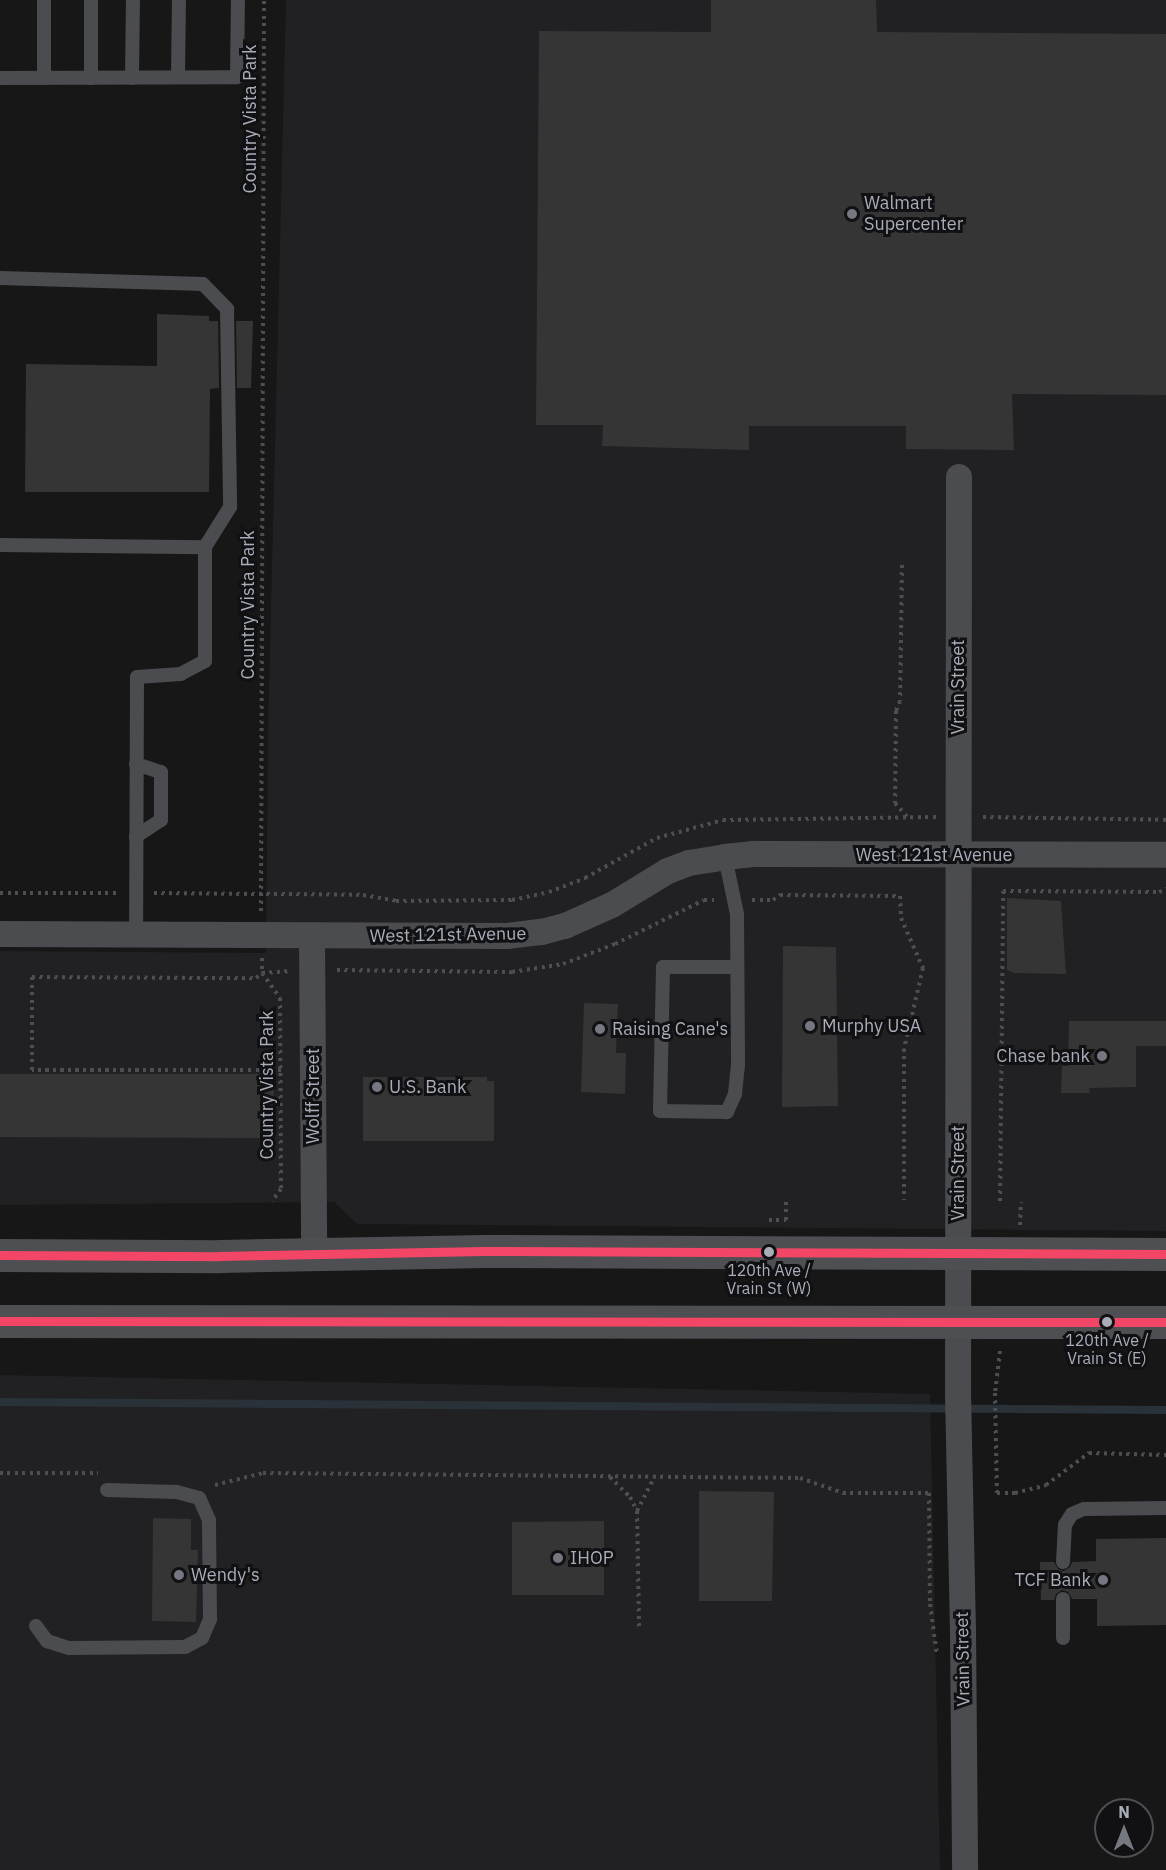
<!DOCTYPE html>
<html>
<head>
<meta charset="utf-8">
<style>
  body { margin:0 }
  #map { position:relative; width:1166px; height:1870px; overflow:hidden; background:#171717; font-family:"IBM Plex Sans",sans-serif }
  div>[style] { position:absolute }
  .built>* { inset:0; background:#212123 }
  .stream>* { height:8px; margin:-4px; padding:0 4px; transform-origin:4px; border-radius:4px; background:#2a3239 }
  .building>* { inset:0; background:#353536 }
  .path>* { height:4px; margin-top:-2px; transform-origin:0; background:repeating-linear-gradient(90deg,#4d4e52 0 3px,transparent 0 7.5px) }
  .service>* { height:14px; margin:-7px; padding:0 7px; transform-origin:7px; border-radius:7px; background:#4b4c50 }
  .minor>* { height:26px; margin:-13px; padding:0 13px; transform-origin:13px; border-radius:13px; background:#4b4c50 }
  .primary>* { height:33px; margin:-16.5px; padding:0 16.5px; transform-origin:16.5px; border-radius:16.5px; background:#4d4f52 }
  .bus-1>* { height:9px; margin:-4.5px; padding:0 4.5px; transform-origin:4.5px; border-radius:4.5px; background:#f34667 }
  .dots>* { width:16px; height:16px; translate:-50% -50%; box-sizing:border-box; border:3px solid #111113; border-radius:50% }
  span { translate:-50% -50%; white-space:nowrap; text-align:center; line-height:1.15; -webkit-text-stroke:6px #111113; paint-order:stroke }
  .bus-label { font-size:16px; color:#a8adb8 }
  .street-label { font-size:18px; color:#a8adb8 }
  .poi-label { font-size:18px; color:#a8adb8 }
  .left { translate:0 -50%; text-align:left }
  .right { translate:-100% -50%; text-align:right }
  .north { position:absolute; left:1094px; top:1798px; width:60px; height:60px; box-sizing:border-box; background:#111113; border:2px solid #4d4f55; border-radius:50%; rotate:0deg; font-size:16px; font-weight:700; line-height:24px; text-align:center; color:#a8adb8 }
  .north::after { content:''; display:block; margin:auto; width:21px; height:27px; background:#757880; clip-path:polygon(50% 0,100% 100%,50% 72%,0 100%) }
</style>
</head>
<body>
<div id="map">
  <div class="built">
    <div style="clip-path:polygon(286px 0,1166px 0,1166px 1231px,357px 1224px,334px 1202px,0 1205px,0 951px,266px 953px,268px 731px)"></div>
    <div style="clip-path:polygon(0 1375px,930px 1394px,940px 1870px,0 1870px)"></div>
  </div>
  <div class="stream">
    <div style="left:0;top:1402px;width:1166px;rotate:0.39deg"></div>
  </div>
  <div class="building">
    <div style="clip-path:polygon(711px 0,876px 0,877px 32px,1166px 34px,1166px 395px,1012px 394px,1014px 450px,906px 449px,906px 426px,749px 426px,749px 450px,602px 446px,603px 425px,536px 425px,539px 31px,711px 32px)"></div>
    <div style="clip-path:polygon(157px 314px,209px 316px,209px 321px,218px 321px,219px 388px,210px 389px,209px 492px,25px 492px,26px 364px,157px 366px)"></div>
    <div style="clip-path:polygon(236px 321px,253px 321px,251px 388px,237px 388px)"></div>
    <div style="clip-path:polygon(1007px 898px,1061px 901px,1066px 974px,1015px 973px,1007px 970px)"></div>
    <div style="clip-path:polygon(783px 946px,836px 947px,838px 1106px,782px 1107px)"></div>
    <div style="clip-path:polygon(584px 1003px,618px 1004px,616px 1053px,626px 1053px,625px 1094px,581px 1092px)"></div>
    <div style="clip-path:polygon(1069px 1021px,1166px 1021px,1166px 1046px,1136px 1046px,1136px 1087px,1089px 1088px,1090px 1093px,1061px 1093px,1062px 1066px,1068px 1066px)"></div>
    <div style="clip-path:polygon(0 1074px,274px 1074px,273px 1138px,0 1137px)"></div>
    <div style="clip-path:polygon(363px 1077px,487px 1077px,487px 1081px,494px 1081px,494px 1141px,363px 1141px)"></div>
    <div style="clip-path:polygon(699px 1491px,774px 1492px,772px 1601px,699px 1601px)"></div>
    <div style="clip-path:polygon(153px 1518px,191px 1519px,191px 1550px,198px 1550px,196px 1622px,152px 1621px)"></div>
    <div style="clip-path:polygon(604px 1521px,604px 1595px,512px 1595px,512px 1522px)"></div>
    <div style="clip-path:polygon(1166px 1538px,1166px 1625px,1097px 1626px,1097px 1599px,1072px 1599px,1068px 1592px,1062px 1590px,1056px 1594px,1054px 1600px,1041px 1600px,1040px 1562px,1054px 1562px,1058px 1569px,1063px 1571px,1070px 1567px,1072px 1562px,1096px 1561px,1096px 1539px)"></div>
  </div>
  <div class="path">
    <div style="left:902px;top:565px;width:136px;rotate:90.8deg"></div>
    <div style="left:900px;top:701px;width:11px;rotate:112deg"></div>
    <div style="left:896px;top:711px;width:92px;rotate:90.6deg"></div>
    <div style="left:895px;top:803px;width:18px;rotate:49deg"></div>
    <div style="left:983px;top:817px;width:183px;rotate:0.9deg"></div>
    <div style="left:0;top:893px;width:119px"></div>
    <div style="left:154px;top:893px;width:209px;rotate:0.5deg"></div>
    <div style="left:363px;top:895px;width:34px;rotate:10deg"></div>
    <div style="left:396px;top:901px;width:116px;rotate:-0.5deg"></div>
    <div style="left:512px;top:900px;width:38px;rotate:-12deg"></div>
    <div style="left:549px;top:892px;width:39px;rotate:-21deg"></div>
    <div style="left:585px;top:878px;width:82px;rotate:-29.1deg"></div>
    <div style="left:657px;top:838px;width:68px;rotate:-15.3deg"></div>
    <div style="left:723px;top:820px;width:213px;rotate:-0.8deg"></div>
    <div style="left:752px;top:900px;width:21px"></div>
    <div style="left:773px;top:900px;width:9px;rotate:-36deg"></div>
    <div style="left:780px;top:895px;width:120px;rotate:0.5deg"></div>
    <div style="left:900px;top:896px;width:22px;rotate:87deg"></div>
    <div style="left:901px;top:918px;width:55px;rotate:66.3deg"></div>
    <div style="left:923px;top:968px;width:83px;rotate:103.2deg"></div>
    <div style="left:904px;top:1049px;width:151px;rotate:90deg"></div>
    <div style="left:261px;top:911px;width:911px;rotate:-89.81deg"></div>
    <div style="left:262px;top:958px;width:15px;rotate:90deg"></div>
    <div style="left:262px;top:973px;width:31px;rotate:54deg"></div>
    <div style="left:280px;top:998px;width:191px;rotate:89.7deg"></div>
    <div style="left:281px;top:1189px;width:15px;rotate:127deg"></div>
    <div style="left:337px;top:970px;width:175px;rotate:0.7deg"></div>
    <div style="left:512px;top:972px;width:52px;rotate:-8.9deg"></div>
    <div style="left:563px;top:964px;width:56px;rotate:-21deg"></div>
    <div style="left:615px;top:944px;width:99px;rotate:-26.3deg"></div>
    <div style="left:704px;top:900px;width:10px"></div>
    <div style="left:281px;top:1070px;width:249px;rotate:180deg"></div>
    <div style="left:32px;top:1070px;width:93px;rotate:-90deg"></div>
    <div style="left:32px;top:977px;width:224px;rotate:0.3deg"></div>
    <div style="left:256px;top:978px;width:8px;rotate:-40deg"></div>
    <div style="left:262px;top:973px;width:26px;rotate:-4deg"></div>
    <div style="left:1000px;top:1201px;width:310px;rotate:-89.4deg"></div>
    <div style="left:1003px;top:891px;width:156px;rotate:0.4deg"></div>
    <div style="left:1159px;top:892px;width:8px;rotate:-23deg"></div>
    <div style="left:769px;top:1220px;width:17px"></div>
    <div style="left:786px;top:1220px;width:20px;rotate:-90deg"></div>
    <div style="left:1020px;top:1225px;width:23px;rotate:-88deg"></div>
    <div style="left:1000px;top:1351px;width:42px;rotate:96.8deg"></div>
    <div style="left:995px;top:1393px;width:100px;rotate:88.9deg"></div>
    <div style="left:997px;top:1493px;width:18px"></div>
    <div style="left:1015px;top:1493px;width:32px;rotate:-14deg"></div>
    <div style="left:1046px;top:1485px;width:54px;rotate:-36.7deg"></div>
    <div style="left:1089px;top:1453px;width:77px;rotate:1.5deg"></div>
    <div style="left:0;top:1473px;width:98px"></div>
    <div style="left:610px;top:1477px;width:28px;rotate:45deg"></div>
    <div style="left:630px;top:1497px;width:16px;rotate:63deg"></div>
    <div style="left:637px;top:1511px;width:117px;rotate:89deg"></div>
    <div style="left:215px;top:1485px;width:49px;rotate:-14deg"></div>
    <div style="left:263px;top:1473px;width:537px;rotate:0.53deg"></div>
    <div style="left:800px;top:1478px;width:46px;rotate:19.2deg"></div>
    <div style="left:843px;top:1493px;width:86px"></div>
    <div style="left:929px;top:1493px;width:111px;rotate:89.5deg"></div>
    <div style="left:930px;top:1604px;width:51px;rotate:82.2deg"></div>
    <div style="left:637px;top:1511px;width:38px;rotate:-63deg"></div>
  </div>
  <div class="service">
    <div style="left:91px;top:0;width:78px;rotate:90deg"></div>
    <div style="left:178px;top:77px;width:77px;rotate:-89.3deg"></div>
    <div style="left:0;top:78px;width:237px;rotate:-0.2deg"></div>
    <div style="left:237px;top:77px;width:77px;rotate:-89.3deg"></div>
    <div style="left:44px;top:78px;width:78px;rotate:-90deg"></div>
    <div style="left:132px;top:78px;width:78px;rotate:-89.3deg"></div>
    <div style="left:0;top:278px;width:203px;rotate:1.7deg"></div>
    <div style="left:203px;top:284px;width:35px;rotate:46deg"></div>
    <div style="left:227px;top:309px;width:198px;rotate:89.1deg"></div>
    <div style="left:230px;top:507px;width:47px;rotate:122deg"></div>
    <div style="left:0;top:545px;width:205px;rotate:0.6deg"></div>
    <div style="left:205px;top:547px;width:114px;rotate:90deg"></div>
    <div style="left:205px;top:661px;width:27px;rotate:152deg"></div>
    <div style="left:181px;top:674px;width:44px;rotate:176.1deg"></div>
    <div style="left:137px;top:677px;width:258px;rotate:90.2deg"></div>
    <div style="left:136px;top:764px;width:26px;rotate:18deg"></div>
    <div style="left:161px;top:772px;width:48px;rotate:90deg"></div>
    <div style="left:161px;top:820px;width:30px;rotate:147deg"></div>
    <div style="left:725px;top:857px;width:58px;rotate:78.1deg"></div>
    <div style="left:737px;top:914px;width:151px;rotate:89.6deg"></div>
    <div style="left:738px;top:1065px;width:29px;rotate:96deg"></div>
    <div style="left:735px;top:1094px;width:20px;rotate:114deg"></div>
    <div style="left:727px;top:1112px;width:67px;rotate:-179.1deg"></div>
    <div style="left:660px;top:1111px;width:144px;rotate:-88.8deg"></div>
    <div style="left:663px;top:967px;width:74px"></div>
    <div style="left:1063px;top:1562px;width:37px;rotate:-87deg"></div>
    <div style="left:1065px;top:1525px;width:13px;rotate:-58deg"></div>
    <div style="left:1072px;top:1514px;width:13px;rotate:-23deg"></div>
    <div style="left:1084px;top:1509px;width:82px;rotate:-0.7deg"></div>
    <div style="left:1063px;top:1599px;width:39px;rotate:90deg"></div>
    <div style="left:36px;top:1626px;width:19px;rotate:54deg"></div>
    <div style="left:47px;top:1641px;width:23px;rotate:18deg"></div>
    <div style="left:69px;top:1648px;width:116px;rotate:-0.5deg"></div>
    <div style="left:185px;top:1647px;width:19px;rotate:-28deg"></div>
    <div style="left:202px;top:1638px;width:21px;rotate:-67deg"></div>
    <div style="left:210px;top:1619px;width:99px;rotate:-90.6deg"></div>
    <div style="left:209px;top:1520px;width:24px;rotate:-114deg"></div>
    <div style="left:199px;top:1498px;width:24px;rotate:-165deg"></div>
    <div style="left:176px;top:1492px;width:69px;rotate:-178.3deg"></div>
  </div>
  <div class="minor">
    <div style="left:959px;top:477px;width:916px;rotate:90.06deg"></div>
    <div style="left:958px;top:1393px;width:237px;rotate:88.8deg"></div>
    <div style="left:963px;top:1630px;width:240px;rotate:89.5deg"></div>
    <div style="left:0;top:934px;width:507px;rotate:0.23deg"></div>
    <div style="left:507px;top:936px;width:35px;rotate:-7deg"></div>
    <div style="left:542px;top:932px;width:24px;rotate:-15deg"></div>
    <div style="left:565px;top:926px;width:51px;rotate:-24.1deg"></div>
    <div style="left:612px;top:905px;width:66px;rotate:-31.3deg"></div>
    <div style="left:668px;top:871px;width:22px;rotate:-21deg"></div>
    <div style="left:689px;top:863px;width:36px;rotate:-9deg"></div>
    <div style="left:725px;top:857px;width:31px;rotate:-6deg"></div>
    <div style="left:756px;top:854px;width:410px;rotate:0.1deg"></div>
    <div style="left:312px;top:937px;width:318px;rotate:89.6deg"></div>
  </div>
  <div class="primary">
    <div style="left:0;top:1255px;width:220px;rotate:0.3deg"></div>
    <div style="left:220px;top:1256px;width:265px;rotate:-1.1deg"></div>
    <div style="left:485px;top:1251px;width:681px;rotate:0.25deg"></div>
    <div style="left:0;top:1321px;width:1166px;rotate:0.05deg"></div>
  </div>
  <div class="bus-1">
    <div style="left:0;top:1255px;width:220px;rotate:0.3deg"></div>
    <div style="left:220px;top:1256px;width:265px;rotate:-1.1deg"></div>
    <div style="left:485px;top:1251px;width:681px;rotate:0.25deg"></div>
    <div style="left:0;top:1321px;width:1166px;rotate:0.05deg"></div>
  </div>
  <div class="dots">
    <div style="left:852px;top:214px;background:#757880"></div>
    <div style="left:810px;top:1026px;background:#757880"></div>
    <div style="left:600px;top:1029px;background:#757880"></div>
    <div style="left:1102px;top:1056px;background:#757880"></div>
    <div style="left:377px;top:1087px;background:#757880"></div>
    <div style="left:769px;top:1252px;background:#a8adb8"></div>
    <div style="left:1107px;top:1322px;background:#a8adb8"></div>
    <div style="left:558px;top:1558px;background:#757880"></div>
    <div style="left:179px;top:1575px;background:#757880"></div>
    <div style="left:1103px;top:1580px;background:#757880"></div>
  </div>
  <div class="bus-label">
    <span style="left:769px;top:1279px">120th Ave /<br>Vrain St (W)</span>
    <span style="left:1107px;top:1349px">120th Ave /<br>Vrain St (E)</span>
  </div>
  <div class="street-label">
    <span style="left:250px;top:119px;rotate:-90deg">Country Vista Park</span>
    <span style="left:248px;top:605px;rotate:-90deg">Country Vista Park</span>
    <span style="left:958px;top:687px;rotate:-90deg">Vrain Street</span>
    <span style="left:934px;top:855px">West 121st Avenue</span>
    <span style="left:448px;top:935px;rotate:-1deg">West 121st Avenue</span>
    <span style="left:267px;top:1085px;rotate:-90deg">Country Vista Park</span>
    <span style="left:313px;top:1096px;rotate:-90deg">Wolff Street</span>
    <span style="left:958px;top:1173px;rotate:-90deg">Vrain Street</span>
    <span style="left:963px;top:1659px;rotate:-91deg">Vrain Street</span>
  </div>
  <div class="poi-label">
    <span class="left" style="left:864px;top:214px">Walmart<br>Supercenter</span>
    <span class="left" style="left:822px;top:1026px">Murphy USA</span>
    <span class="left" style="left:612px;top:1029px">Raising Cane's</span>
    <span class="right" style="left:1090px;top:1056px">Chase bank</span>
    <span class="left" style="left:389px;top:1087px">U.S. Bank</span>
    <span class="left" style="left:570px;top:1558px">IHOP</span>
    <span class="left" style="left:191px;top:1575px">Wendy's</span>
    <span class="right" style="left:1091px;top:1580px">TCF Bank</span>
  </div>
  <div class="north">N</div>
</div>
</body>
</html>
